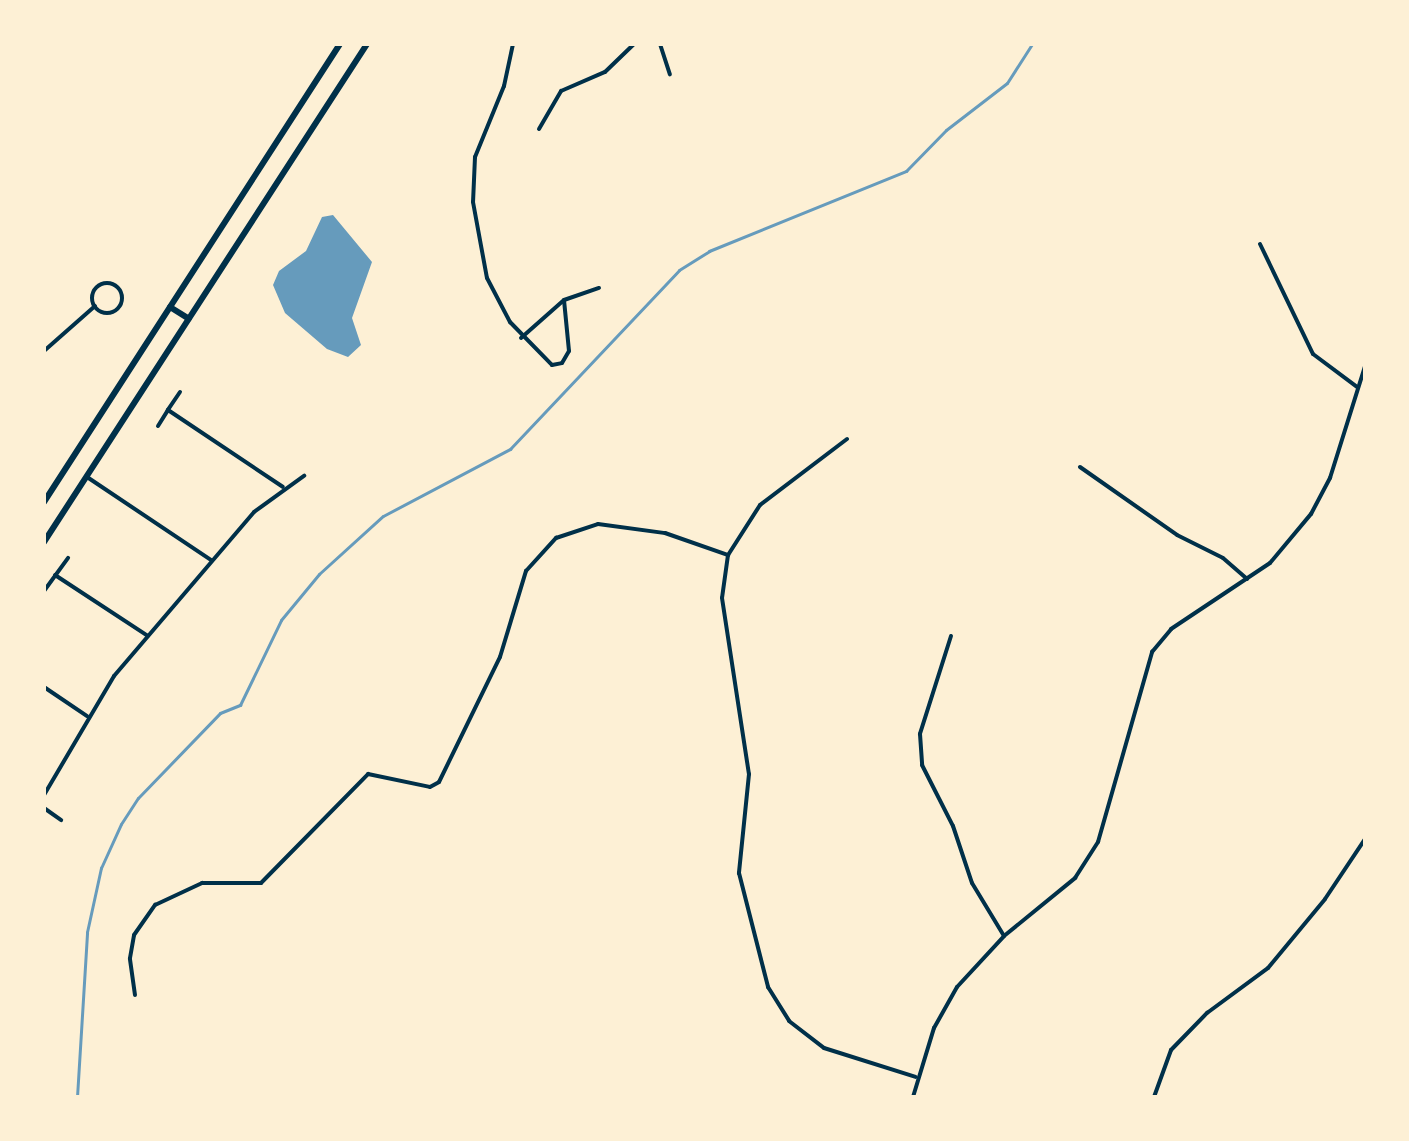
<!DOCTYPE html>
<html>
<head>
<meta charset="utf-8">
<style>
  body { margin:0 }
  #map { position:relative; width:1409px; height:1141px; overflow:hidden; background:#fdf0d5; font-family:Montserrat,sans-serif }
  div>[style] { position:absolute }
  .water>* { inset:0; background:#669bbc }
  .stream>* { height:3px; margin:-1.5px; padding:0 1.5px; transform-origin:1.5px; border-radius:1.5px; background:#669bbc }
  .minor>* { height:4px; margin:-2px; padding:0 2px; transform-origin:2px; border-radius:2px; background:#003049 }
  .minor>.ring { margin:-2px; padding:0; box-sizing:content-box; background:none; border:4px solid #003049; border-radius:50% }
  .primary>* { height:6px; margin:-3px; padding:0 3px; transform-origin:3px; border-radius:3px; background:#003049 }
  span { translate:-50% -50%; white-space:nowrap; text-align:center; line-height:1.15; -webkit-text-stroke:8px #fdf0d5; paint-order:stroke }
  .frame { position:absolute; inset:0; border:46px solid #fdf0d5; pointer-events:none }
</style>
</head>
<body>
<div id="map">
  <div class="water">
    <div style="clip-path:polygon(333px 215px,372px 262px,352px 318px,361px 345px,348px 357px,327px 349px,285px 313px,273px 285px,279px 271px,306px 251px,322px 217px)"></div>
  </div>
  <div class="stream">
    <div style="left:77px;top:1097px;width:165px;rotate:-86.5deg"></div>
    <div style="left:87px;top:932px;width:66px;rotate:-77.7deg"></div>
    <div style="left:101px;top:868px;width:48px;rotate:-65.6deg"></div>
    <div style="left:121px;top:824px;width:31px;rotate:-57deg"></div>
    <div style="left:138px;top:798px;width:118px;rotate:-46deg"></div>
    <div style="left:220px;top:713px;width:22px;rotate:-22deg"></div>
    <div style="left:240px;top:705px;width:94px;rotate:-64.2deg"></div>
    <div style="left:281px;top:620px;width:60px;rotate:-50.4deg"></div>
    <div style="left:319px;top:574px;width:86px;rotate:-42.2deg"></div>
    <div style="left:383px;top:516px;width:144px;rotate:-27.8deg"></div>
    <div style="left:510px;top:449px;width:246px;rotate:-46.6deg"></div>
    <div style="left:679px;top:270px;width:36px;rotate:-32deg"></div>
    <div style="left:709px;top:251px;width:213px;rotate:-22.1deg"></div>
    <div style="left:906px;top:171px;width:57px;rotate:-45.7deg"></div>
    <div style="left:946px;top:130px;width:77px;rotate:-37.6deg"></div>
    <div style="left:1007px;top:83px;width:46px;rotate:-57.3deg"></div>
  </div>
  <div class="minor">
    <div style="left:513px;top:44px;width:43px;rotate:102.1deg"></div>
    <div style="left:504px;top:86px;width:77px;rotate:112.2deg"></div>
    <div style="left:475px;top:157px;width:45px;rotate:92.5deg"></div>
    <div style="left:473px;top:202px;width:77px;rotate:79.6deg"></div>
    <div style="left:487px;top:278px;width:50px;rotate:62.4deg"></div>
    <div style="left:510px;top:322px;width:60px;rotate:45.7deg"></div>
    <div style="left:552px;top:365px;width:10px;rotate:-11deg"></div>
    <div style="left:562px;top:363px;width:14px;rotate:-60deg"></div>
    <div style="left:569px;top:351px;width:51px;rotate:-95.6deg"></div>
    <div style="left:660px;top:44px;width:32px;rotate:72deg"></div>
    <div style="left:539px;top:129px;width:44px;rotate:-59.9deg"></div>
    <div style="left:561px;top:91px;width:48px;rotate:-23.4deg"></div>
    <div style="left:605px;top:72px;width:40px;rotate:-44deg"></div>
    <div style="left:1260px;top:244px;width:122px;rotate:64.3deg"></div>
    <div style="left:1313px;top:354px;width:54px;rotate:36.7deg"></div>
    <div class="ring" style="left:92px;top:283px;width:26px;height:26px"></div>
    <div style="left:521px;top:338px;width:57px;rotate:-41.5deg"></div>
    <div style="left:564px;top:300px;width:37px;rotate:-19deg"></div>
    <div style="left:44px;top:351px;width:68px;rotate:-41.4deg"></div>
    <div style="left:180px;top:392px;width:22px;rotate:124deg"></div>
    <div style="left:168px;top:410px;width:138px;rotate:33.8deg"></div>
    <div style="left:158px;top:426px;width:19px;rotate:-58deg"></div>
    <div style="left:847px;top:439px;width:109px;rotate:142.8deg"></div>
    <div style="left:760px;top:505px;width:59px;rotate:122.6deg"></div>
    <div style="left:728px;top:555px;width:43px;rotate:97.9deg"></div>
    <div style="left:722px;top:598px;width:178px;rotate:81.3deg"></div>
    <div style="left:749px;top:774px;width:100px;rotate:95.8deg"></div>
    <div style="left:739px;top:873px;width:118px;rotate:75.7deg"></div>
    <div style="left:768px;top:987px;width:40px;rotate:58deg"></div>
    <div style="left:789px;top:1021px;width:44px;rotate:37.6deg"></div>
    <div style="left:824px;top:1048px;width:96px;rotate:17.5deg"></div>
    <div style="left:1080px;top:467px;width:118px;rotate:35deg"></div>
    <div style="left:1177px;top:535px;width:51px;rotate:26.6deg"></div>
    <div style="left:1223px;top:558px;width:32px;rotate:41deg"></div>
    <div style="left:87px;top:477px;width:149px;rotate:33.8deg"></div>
    <div style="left:55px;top:575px;width:111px;rotate:33.3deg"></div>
    <div style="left:44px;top:591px;width:41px;rotate:-54deg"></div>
    <div style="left:951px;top:636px;width:103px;rotate:107.6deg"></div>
    <div style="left:920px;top:734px;width:31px;rotate:86deg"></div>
    <div style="left:922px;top:765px;width:68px;rotate:63.1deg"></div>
    <div style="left:953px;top:826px;width:60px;rotate:71.6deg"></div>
    <div style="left:972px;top:883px;width:62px;rotate:58.9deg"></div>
    <div style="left:44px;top:687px;width:52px;rotate:34deg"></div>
    <div style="left:44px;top:795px;width:138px;rotate:-59.5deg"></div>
    <div style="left:114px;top:676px;width:216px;rotate:-49.5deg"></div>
    <div style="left:254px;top:512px;width:62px;rotate:-35.8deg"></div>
    <div style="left:44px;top:808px;width:21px;rotate:35deg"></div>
    <div style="left:135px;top:995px;width:37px;rotate:-98deg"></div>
    <div style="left:130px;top:958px;width:23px;rotate:-80deg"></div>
    <div style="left:134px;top:935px;width:37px;rotate:-55deg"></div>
    <div style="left:155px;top:905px;width:52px;rotate:-25.1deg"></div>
    <div style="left:202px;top:883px;width:59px"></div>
    <div style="left:261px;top:883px;width:153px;rotate:-45.5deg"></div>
    <div style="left:368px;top:774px;width:63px;rotate:11.8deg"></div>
    <div style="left:430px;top:787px;width:10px;rotate:-29deg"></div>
    <div style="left:439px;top:782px;width:139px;rotate:-64deg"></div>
    <div style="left:500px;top:657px;width:90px;rotate:-73.2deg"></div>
    <div style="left:526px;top:571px;width:45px;rotate:-47.7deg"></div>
    <div style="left:556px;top:538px;width:44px;rotate:-18.4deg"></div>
    <div style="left:598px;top:524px;width:68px;rotate:7.7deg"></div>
    <div style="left:665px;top:533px;width:67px;rotate:19.2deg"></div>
    <div style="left:913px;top:1097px;width:72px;rotate:-73.1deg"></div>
    <div style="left:934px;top:1028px;width:47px;rotate:-60.7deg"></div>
    <div style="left:957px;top:987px;width:69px;rotate:-47.3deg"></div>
    <div style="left:1004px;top:936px;width:92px;rotate:-39.2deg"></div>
    <div style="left:1075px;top:878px;width:43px;rotate:-57.4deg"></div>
    <div style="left:1098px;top:842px;width:198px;rotate:-74.1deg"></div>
    <div style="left:1152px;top:652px;width:30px;rotate:-50deg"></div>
    <div style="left:1171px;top:629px;width:119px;rotate:-33.7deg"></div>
    <div style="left:1270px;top:563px;width:64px;rotate:-50.1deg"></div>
    <div style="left:1311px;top:514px;width:41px;rotate:-62.2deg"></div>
    <div style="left:1330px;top:478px;width:117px;rotate:-72.6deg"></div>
    <div style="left:1154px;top:1097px;width:50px;rotate:-70.1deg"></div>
    <div style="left:1171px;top:1050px;width:52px;rotate:-45.8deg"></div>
    <div style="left:1207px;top:1013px;width:76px;rotate:-36.4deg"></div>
    <div style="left:1268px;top:968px;width:89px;rotate:-50.4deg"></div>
    <div style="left:1325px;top:899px;width:72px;rotate:-56.3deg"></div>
  </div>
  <div class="primary">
    <div style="left:170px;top:307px;width:22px;rotate:32deg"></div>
    <div style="left:44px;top:502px;width:545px;rotate:-57.13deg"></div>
    <div style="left:44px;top:542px;width:594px;rotate:-57.03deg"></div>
  </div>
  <div class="frame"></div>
</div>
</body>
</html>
